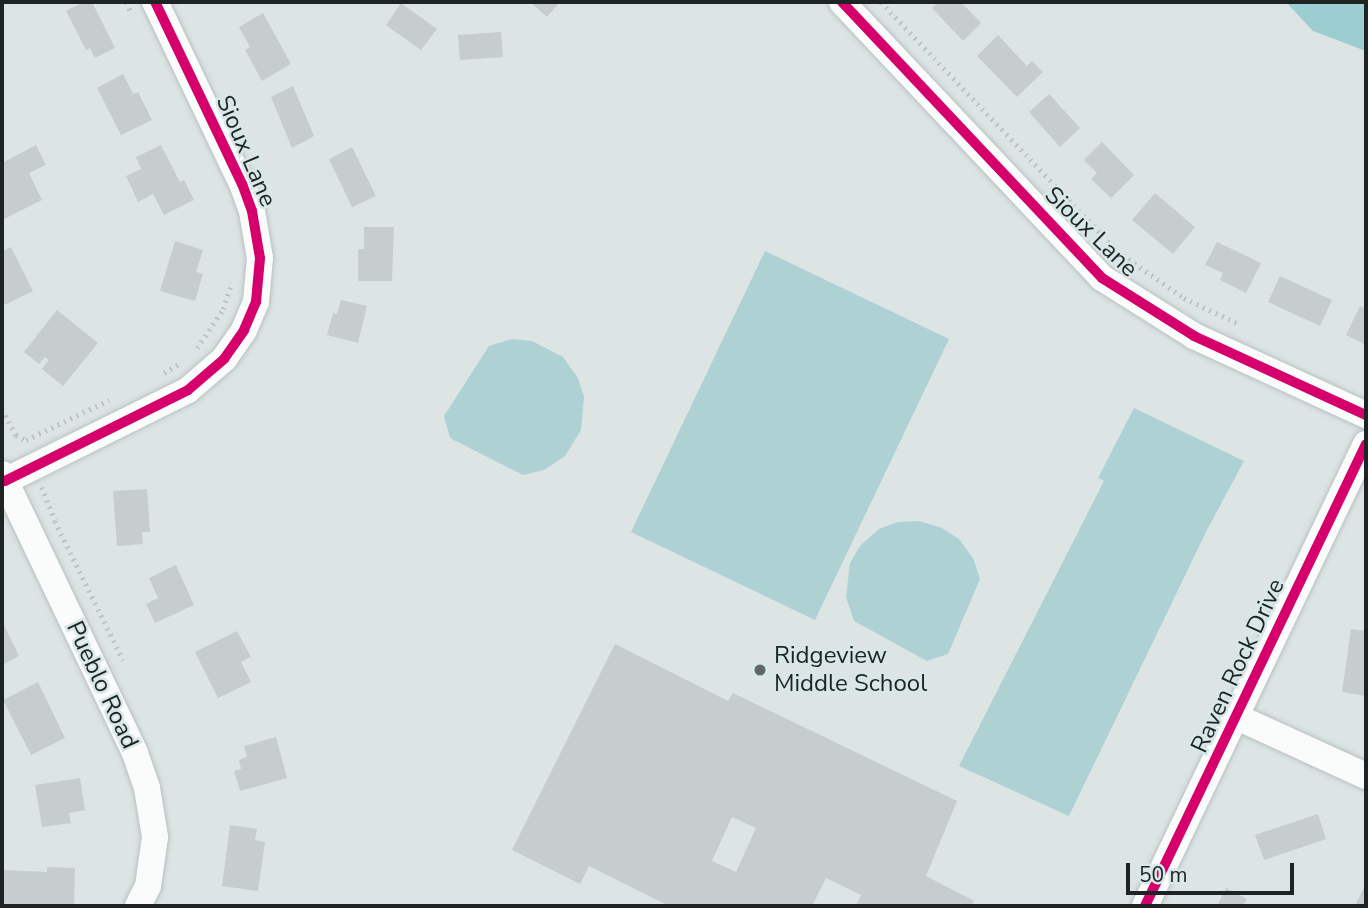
<!DOCTYPE html>
<html>
<head>
<meta charset="utf-8">
<style>
  body { margin:0 }
  #map { position:relative; width:1368px; height:908px; overflow:hidden; background:#dce4e4; font-family:"Nunito Sans",sans-serif }
  div>[style] { position:absolute }
  .green>* { inset:0; background:#aed2d3 }
  .forest>* { inset:0; background:#9ccdd0 }
  .building>* { inset:0; background:#c7cdce }
  .path>* { height:4.5px; margin-top:-2.25px; transform-origin:0; background:repeating-linear-gradient(90deg,#c0c3c3 0 2px,transparent 0 7px) }
  .roads { filter:drop-shadow(0 0 2px #bac0c0) drop-shadow(0 0 2px #bac0c0) }
  .minor>* { height:26px; margin:-13px; padding:0 13px; transform-origin:13px; border-radius:13px; background:#fafbfb }
  .cycleway>* { height:10px; margin:-5px; padding:0 5px; transform-origin:5px; border-radius:5px; background:#d6006c }
  .dots>* { width:19px; height:19px; translate:-50% -50%; box-sizing:border-box; border:4px solid #d8e7e8; border-radius:50% }
  span { translate:-50% -50%; white-space:nowrap; text-align:center; line-height:1.15; -webkit-text-stroke:5px #d8e7e8; paint-order:stroke }
  .street-label { font-size:24px; color:#1e2424 }
  .poi-label { font-size:24px; color:#1e2424 }
  .left { translate:0 -50%; text-align:left }
  .frame { position:absolute; inset:0; border:4px solid #1e2424; pointer-events:none }
  .scale { position:absolute; left:1126px; top:863px; width:168px; height:32px; box-sizing:border-box; border:4px solid #1e2424; border-top:0; padding-left:9px; font-size:21px; line-height:24px; white-space:nowrap; color:#1e2424; -webkit-text-stroke:5px #d8e7e8; paint-order:stroke }
</style>
</head>
<body>
<div id="map">
  <div class="green">
    <div style="clip-path:polygon(765px 251px,949px 339px,815px 620px,631px 532px)"></div>
    <div style="clip-path:polygon(512px 339px,532px 341px,563px 357px,578px 378px,584px 397px,581px 430px,565px 456px,544px 470px,523px 475px,450px 438px,444px 416px,489px 346px)"></div>
    <div style="clip-path:polygon(1134px 408px,1244px 461px,1207px 530px,1069px 816px,959px 766px,1104px 481px,1098px 478px)"></div>
    <div style="clip-path:polygon(919px 521px,942px 528px,959px 539px,973px 558px,980px 579px,948px 654px,927px 661px,854px 621px,846px 597px,850px 563px,860px 546px,879px 529px,898px 522px)"></div>
  </div>
  <div class="forest">
    <div style="clip-path:polygon(1286px 2px,1366px 2px,1366px 51px,1313px 31px)"></div>
  </div>
  <div class="building">
    <div style="clip-path:polygon(84px 2px,92px 2px,115px 48px,95px 58px,90px 48px,86px 50px,66px 11px)"></div>
    <div style="clip-path:polygon(530px 2px,560px 2px,547px 17px)"></div>
    <div style="clip-path:polygon(938px 2px,961px 2px,981px 23px,963px 41px,932px 8px)"></div>
    <div style="clip-path:polygon(401px 3px,437px 29px,421px 50px,386px 25px)"></div>
    <div style="clip-path:polygon(263px 13px,291px 64px,262px 81px,245px 50px,250px 47px,239px 27px)"></div>
    <div style="clip-path:polygon(501px 32px,503px 57px,460px 60px,458px 35px)"></div>
    <div style="clip-path:polygon(998px 35px,1027px 66px,1032px 61px,1043px 72px,1017px 97px,977px 56px)"></div>
    <div style="clip-path:polygon(123px 74px,133px 94px,138px 92px,152px 120px,121px 135px,97px 88px)"></div>
    <div style="clip-path:polygon(293px 86px,314px 136px,292px 148px,271px 97px)"></div>
    <div style="clip-path:polygon(1049px 94px,1080px 128px,1060px 147px,1029px 112px)"></div>
    <div style="clip-path:polygon(1102px 142px,1134px 175px,1111px 198px,1091px 179px,1097px 173px,1084px 160px)"></div>
    <div style="clip-path:polygon(36px 145px,46px 165px,29px 173px,42px 200px,2px 220px,2px 163px)"></div>
    <div style="clip-path:polygon(161px 145px,180px 182px,184px 180px,194px 200px,164px 215px,153px 194px,138px 202px,126px 176px,141px 169px,136px 157px)"></div>
    <div style="clip-path:polygon(352px 147px,376px 196px,352px 207px,329px 159px)"></div>
    <div style="clip-path:polygon(1155px 193px,1195px 227px,1173px 254px,1132px 220px)"></div>
    <div style="clip-path:polygon(364px 227px,394px 227px,392px 281px,358px 281px,358px 249px,364px 249px)"></div>
    <div style="clip-path:polygon(175px 241px,203px 250px,196px 272px,203px 274px,195px 301px,160px 291px)"></div>
    <div style="clip-path:polygon(1217px 242px,1261px 263px,1246px 293px,1220px 280px,1223px 273px,1205px 265px)"></div>
    <div style="clip-path:polygon(11px 247px,33px 291px,2px 306px,2px 251px)"></div>
    <div style="clip-path:polygon(1280px 276px,1332px 300px,1320px 326px,1268px 302px)"></div>
    <div style="clip-path:polygon(341px 300px,367px 306px,358px 343px,327px 335px,333px 313px,337px 314px)"></div>
    <div style="clip-path:polygon(1360px 306px,1366px 309px,1366px 345px,1346px 335px)"></div>
    <div style="clip-path:polygon(57px 310px,98px 343px,63px 386px,42px 369px,49px 360px,45px 357px,39px 364px,24px 352px)"></div>
    <div style="clip-path:polygon(147px 489px,150px 532px,142px 532px,143px 544px,117px 546px,113px 491px)"></div>
    <div style="clip-path:polygon(176px 565px,194px 605px,155px 623px,146px 604px,158px 598px,149px 578px)"></div>
    <div style="clip-path:polygon(2px 621px,19px 656px,2px 665px)"></div>
    <div style="clip-path:polygon(1351px 629px,1366px 631px,1366px 696px,1342px 692px)"></div>
    <div style="clip-path:polygon(237px 631px,251px 657px,241px 662px,251px 682px,218px 698px,195px 652px)"></div>
    <div style="clip-path:polygon(evenodd,615px 644px,728px 701px,733px 693px,957px 801px,926px 876px,974px 901px,971px 906px,856px 906px,861px 895px,826px 878px,812px 906px,669px 906px,589px 866px,580px 884px,512px 850px,615px 644px,732px 817px,756px 828px,736px 872px,712px 861px,732px 817px)"></div>
    <div style="clip-path:polygon(38px 682px,65px 738px,31px 755px,3px 700px)"></div>
    <div style="clip-path:polygon(276px 737px,287px 778px,240px 791px,234px 771px,241px 769px,239px 760px,247px 757px,244px 746px)"></div>
    <div style="clip-path:polygon(80px 778px,85px 810px,69px 813px,71px 823px,42px 827px,35px 785px)"></div>
    <div style="clip-path:polygon(1318px 814px,1326px 839px,1264px 860px,1255px 835px)"></div>
    <div style="clip-path:polygon(230px 825px,257px 829px,255px 840px,265px 842px,258px 891px,222px 886px)"></div>
    <div style="clip-path:polygon(47px 867px,75px 868px,74px 906px,2px 906px,2px 870px,47px 872px)"></div>
    <div style="clip-path:polygon(1366px 883px,1366px 906px,1355px 906px)"></div>
    <div style="clip-path:polygon(1226px 888px,1247px 899px,1243px 906px,1217px 906px)"></div>
  </div>
  <div class="path">
    <div style="left:126px;top:2px;width:11px;rotate:63deg"></div>
    <div style="left:881px;top:2px;width:343px;rotate:46.5deg"></div>
    <div style="left:1117px;top:251px;width:82px;rotate:35deg"></div>
    <div style="left:1184px;top:298px;width:61px;rotate:25.3deg"></div>
    <div style="left:197px;top:348px;width:47px;rotate:-56.3deg"></div>
    <div style="left:223px;top:309px;width:28px;rotate:-72deg"></div>
    <div style="left:164px;top:373px;width:19px;rotate:-32deg"></div>
    <div style="left:2px;top:409px;width:30px;rotate:62deg"></div>
    <div style="left:16px;top:435px;width:11px;rotate:27deg"></div>
    <div style="left:26px;top:440px;width:92px;rotate:-25.7deg"></div>
    <div style="left:42px;top:487px;width:36px;rotate:69deg"></div>
    <div style="left:55px;top:521px;width:155px;rotate:63.9deg"></div>
  </div>
  <div class="roads">
    <div class="minor">
      <div style="left:842px;top:2px;width:379px;rotate:46.7deg"></div>
      <div style="left:1102px;top:278px;width:109px;rotate:32.2deg"></div>
      <div style="left:1194px;top:336px;width:189px;rotate:24.7deg"></div>
      <div style="left:2px;top:474px;width:309px;rotate:64.5deg"></div>
      <div style="left:135px;top:753px;width:37px;rotate:71deg"></div>
      <div style="left:147px;top:788px;width:50px;rotate:80.7deg"></div>
      <div style="left:155px;top:837px;width:49px;rotate:98.1deg"></div>
      <div style="left:148px;top:886px;width:22px;rotate:117deg"></div>
      <div style="left:5px;top:481px;width:204px;rotate:-26.4deg"></div>
      <div style="left:188px;top:390px;width:48px;rotate:-40.7deg"></div>
      <div style="left:224px;top:359px;width:35px;rotate:-55deg"></div>
      <div style="left:244px;top:330px;width:30px;rotate:-67deg"></div>
      <div style="left:256px;top:302px;width:44px;rotate:-84.8deg"></div>
      <div style="left:260px;top:258px;width:48px;rotate:-99.7deg"></div>
      <div style="left:252px;top:211px;width:29px;rotate:-110deg"></div>
      <div style="left:242px;top:184px;width:202px;rotate:-115.5deg"></div>
      <div style="left:1237px;top:717px;width:142px;rotate:24.6deg"></div>
      <div style="left:1145px;top:906px;width:512px;rotate:-64.44deg"></div>
    </div>
  </div>
  <div class="cycleway">
    <div style="left:842px;top:2px;width:379px;rotate:46.7deg"></div>
    <div style="left:1102px;top:278px;width:109px;rotate:32.2deg"></div>
    <div style="left:1194px;top:336px;width:189px;rotate:24.7deg"></div>
    <div style="left:5px;top:481px;width:204px;rotate:-26.4deg"></div>
    <div style="left:188px;top:390px;width:48px;rotate:-40.7deg"></div>
    <div style="left:224px;top:359px;width:35px;rotate:-55deg"></div>
    <div style="left:244px;top:330px;width:30px;rotate:-67deg"></div>
    <div style="left:256px;top:302px;width:44px;rotate:-84.8deg"></div>
    <div style="left:260px;top:258px;width:48px;rotate:-99.7deg"></div>
    <div style="left:252px;top:211px;width:29px;rotate:-110deg"></div>
    <div style="left:242px;top:184px;width:202px;rotate:-115.5deg"></div>
    <div style="left:1145px;top:906px;width:512px;rotate:-64.44deg"></div>
  </div>
  <div class="dots">
    <div style="left:760px;top:670px;background:#606767"></div>
  </div>
  <div class="street-label">
    <span style="left:246px;top:151px;rotate:67deg">Sioux Lane</span>
    <span style="left:1091px;top:232px;rotate:44deg">Sioux Lane</span>
    <span style="left:1238px;top:666px;rotate:-65deg">Raven Rock Drive</span>
    <span style="left:102px;top:685px;rotate:65deg">Pueblo Road</span>
  </div>
  <div class="poi-label">
    <span class="left" style="left:774px;top:670px">Ridgeview<br>Middle School</span>
  </div>
  <div class="frame"></div>
  <div class="scale">50 m</div>
</div>
</body>
</html>
